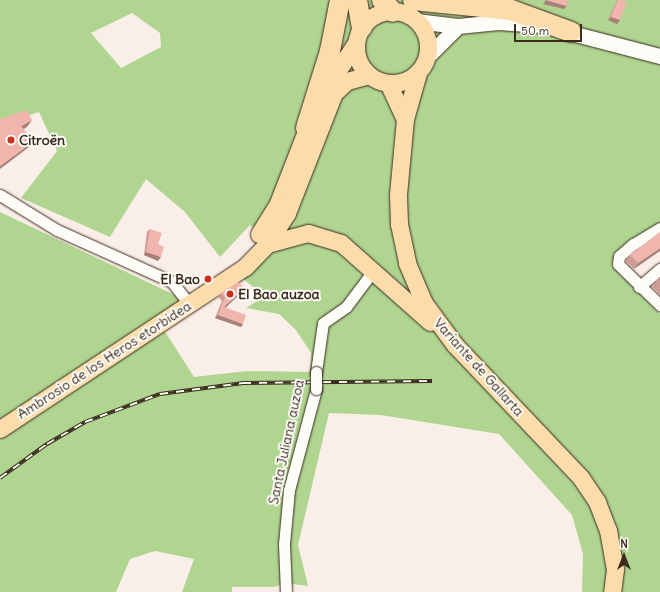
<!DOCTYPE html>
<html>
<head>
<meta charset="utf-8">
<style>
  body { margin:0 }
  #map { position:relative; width:660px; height:592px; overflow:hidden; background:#faeee8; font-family:Delius,sans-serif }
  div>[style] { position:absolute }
  .green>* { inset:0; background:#afd591 }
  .roads { filter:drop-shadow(0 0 1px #3b2a1e) drop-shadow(0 0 1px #3b2a1e) }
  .street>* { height:11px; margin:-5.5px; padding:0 5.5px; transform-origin:5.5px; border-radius:5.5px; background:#fdfcf7 }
  .secondary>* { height:15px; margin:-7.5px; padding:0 7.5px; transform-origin:7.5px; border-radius:7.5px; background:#fdfcf7 }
  .primary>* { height:17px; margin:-8.5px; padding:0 8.5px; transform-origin:8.5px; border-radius:8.5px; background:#fddcac }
  .primary>.ring { margin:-8.5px; padding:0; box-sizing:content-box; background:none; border:17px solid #fddcac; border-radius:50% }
  .highway>* { height:20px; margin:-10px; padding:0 10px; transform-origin:10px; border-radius:10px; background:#fddcac }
  .rail>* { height:4px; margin-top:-2px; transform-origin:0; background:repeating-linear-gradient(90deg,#fdfcf7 0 8px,#3b2a1e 0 16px); box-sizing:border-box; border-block:1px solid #3b2a1e }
  .bridges { filter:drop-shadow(0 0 1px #3b2a1e) drop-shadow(0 0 1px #3b2a1e) }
  .street-bridge>* { height:11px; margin:-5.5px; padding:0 5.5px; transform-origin:5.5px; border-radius:5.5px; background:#fdfcf7 }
  .wall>* { inset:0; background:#ce9c95 }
  .shaded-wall>* { inset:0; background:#a87f79 }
  .building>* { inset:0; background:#f0b5ad }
  .dots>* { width:11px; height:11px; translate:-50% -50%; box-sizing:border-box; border:2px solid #fdfcf7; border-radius:50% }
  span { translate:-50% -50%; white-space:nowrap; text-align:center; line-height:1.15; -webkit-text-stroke:4px #fdfcf7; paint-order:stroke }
  .poi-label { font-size:14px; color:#3b2a1e; font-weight:700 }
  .left { translate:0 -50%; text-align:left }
  .right { translate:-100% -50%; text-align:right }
  .street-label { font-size:14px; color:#3b2a1e }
  .north { position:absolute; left:604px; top:536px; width:40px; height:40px; -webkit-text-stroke:3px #fdfcf7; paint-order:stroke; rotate:0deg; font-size:11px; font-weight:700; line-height:16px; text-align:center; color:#3b2a1e }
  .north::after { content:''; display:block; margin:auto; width:14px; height:18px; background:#3b2a1e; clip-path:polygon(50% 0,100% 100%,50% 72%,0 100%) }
  .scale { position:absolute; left:514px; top:24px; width:68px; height:18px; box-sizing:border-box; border:2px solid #3b2a1e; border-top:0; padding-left:5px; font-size:12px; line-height:14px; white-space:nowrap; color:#3b2a1e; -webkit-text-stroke:3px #fdfcf7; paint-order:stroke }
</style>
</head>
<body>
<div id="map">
  <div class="green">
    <div style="clip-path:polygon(evenodd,0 0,660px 0,660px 224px,614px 262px,615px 269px,660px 314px,660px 592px,582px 592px,583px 554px,572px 515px,499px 434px,381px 415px,329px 413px,298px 545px,308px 586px,285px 583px,274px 587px,232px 587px,232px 592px,182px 592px,194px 559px,155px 551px,130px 559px,116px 592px,0 592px,0 212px,200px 307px,164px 330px,194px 377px,247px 371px,310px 372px,311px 353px,296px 330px,279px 314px,246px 308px,265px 296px,242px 278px,275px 250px,250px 225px,220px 257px,185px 212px,146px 179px,110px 237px,21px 198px,57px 151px,39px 112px,0 125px,0 0,132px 13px,160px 33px,161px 47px,121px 68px,91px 33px,132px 13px)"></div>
  </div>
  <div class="roads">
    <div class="street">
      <div style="left:0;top:195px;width:67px;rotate:31.6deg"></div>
      <div style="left:57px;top:230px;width:126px;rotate:24.3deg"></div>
      <div style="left:172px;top:282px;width:28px;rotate:52deg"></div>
      <div style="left:660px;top:228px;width:31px;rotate:149deg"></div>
      <div style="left:633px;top:244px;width:18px;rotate:139deg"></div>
      <div style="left:619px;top:256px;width:8px;rotate:97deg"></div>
      <div style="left:618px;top:264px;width:59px;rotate:44.3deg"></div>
      <div style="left:639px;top:287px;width:28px;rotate:-41deg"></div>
      <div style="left:316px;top:372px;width:49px;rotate:-81.9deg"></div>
      <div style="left:323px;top:323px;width:28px;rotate:-35deg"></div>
      <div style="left:346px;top:307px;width:45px;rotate:-53.1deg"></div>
      <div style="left:286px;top:592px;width:48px;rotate:-92.4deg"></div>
      <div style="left:284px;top:544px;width:54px;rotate:-84.7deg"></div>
      <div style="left:289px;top:490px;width:105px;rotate:-75deg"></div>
    </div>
    <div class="secondary">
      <div style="left:416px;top:21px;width:42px;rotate:6.8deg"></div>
      <div style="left:458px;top:26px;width:40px;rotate:-5.7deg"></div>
      <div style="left:498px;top:22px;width:39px;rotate:4deg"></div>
      <div style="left:560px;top:30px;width:103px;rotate:14.6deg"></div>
      <div style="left:427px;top:57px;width:44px;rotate:-45deg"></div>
    </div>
    <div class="primary">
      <div class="ring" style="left:356px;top:11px;width:55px;height:55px"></div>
      <div style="left:418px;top:73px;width:48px;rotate:105.8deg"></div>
      <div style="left:405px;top:119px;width:76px;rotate:95.3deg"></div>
      <div style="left:398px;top:195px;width:29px;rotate:88deg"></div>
      <div style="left:399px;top:224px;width:40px;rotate:78deg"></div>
      <div style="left:407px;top:263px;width:43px;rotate:67deg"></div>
      <div style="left:424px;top:303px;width:52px;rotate:53.6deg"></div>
      <div style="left:455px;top:345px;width:183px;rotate:46.5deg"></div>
      <div style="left:581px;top:478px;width:29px;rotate:56deg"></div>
      <div style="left:597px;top:502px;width:30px;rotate:69deg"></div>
      <div style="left:608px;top:530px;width:40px;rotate:80deg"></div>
      <div style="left:615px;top:569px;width:23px;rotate:97deg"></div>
      <div style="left:388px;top:83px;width:40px;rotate:65deg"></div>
      <div style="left:322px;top:94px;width:61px;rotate:-56.3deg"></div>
      <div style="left:259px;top:234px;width:36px;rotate:-58deg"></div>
      <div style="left:278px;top:203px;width:93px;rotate:-68.7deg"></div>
      <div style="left:267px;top:244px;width:42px;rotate:-15deg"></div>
      <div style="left:308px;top:233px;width:34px;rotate:17deg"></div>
      <div style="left:341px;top:243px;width:119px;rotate:41.6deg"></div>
      <div style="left:0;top:429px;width:294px;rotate:-33.5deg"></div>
      <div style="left:245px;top:267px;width:32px;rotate:-46deg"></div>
      <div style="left:267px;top:244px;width:37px;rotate:-57deg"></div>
      <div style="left:287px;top:213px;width:129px;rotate:-68.6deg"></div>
      <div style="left:334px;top:93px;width:18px;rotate:-43deg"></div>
      <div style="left:347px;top:81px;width:23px;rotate:-15deg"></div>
    </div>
    <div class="highway">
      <div style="left:357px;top:0;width:28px;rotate:80deg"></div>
      <div style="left:382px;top:0;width:16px;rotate:47deg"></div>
      <div style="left:413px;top:0;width:99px;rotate:5.8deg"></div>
      <div style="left:511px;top:10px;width:64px;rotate:20.1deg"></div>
      <div style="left:306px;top:128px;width:81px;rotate:-72.7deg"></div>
      <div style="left:330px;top:51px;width:52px;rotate:-78.9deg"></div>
    </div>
  </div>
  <div class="rail">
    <div style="left:0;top:478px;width:58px;rotate:-35.9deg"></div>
    <div style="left:47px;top:444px;width:44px;rotate:-30.1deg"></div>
    <div style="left:85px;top:422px;width:80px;rotate:-20.5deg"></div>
    <div style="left:160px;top:394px;width:84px;rotate:-7.5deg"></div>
    <div style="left:243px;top:383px;width:189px;rotate:-0.6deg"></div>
  </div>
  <div class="bridges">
    <div class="street-bridge">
      <div style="left:316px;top:372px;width:17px;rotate:90deg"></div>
    </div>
  </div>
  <div class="wall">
    <div style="clip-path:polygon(617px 0,622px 0,620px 20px,617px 24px,608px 20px)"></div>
    <div style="clip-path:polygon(150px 229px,158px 244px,158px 261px,144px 255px,147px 232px)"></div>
    <div style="clip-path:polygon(660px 232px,634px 269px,625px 261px,630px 255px)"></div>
    <div style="clip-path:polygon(659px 277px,660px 277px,660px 295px,652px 287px)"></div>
    <div style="clip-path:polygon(245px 288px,242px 292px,225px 308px,243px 324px,241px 327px,215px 318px,222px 301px,218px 297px,221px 293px)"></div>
  </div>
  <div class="shaded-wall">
    <div style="clip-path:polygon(546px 0,567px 6px,564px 9px,543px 4px)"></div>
    <div style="clip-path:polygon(611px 17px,620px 20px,617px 24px,608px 20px)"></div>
    <div style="clip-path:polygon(32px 120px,27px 127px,17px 133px,21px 126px)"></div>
    <div style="clip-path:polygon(34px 141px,29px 147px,0 169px,0 166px)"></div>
    <div style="clip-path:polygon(660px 248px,660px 251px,634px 269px,638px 263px)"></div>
    <div style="clip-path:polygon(146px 252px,161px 257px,158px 261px,144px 255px)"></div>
    <div style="clip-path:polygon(245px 288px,242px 292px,222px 311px,224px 307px)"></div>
    <div style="clip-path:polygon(218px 315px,243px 324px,241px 327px,215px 318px)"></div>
  </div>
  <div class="building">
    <div style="clip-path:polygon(546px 0,568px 0,567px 6px)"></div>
    <div style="clip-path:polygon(618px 0,622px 0,627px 2px,620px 20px,611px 17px)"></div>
    <div style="clip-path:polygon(27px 110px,32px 120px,21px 126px,34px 141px,0 166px,0 119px)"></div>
    <div style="clip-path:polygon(150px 229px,162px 233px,158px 244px,164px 247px,161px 257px,146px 252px)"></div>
    <div style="clip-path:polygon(660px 232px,660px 248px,638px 263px,630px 255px)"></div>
    <div style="clip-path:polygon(238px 282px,245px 288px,224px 307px,246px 315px,243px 324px,218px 315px,225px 297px,221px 293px)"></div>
  </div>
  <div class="dots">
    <div style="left:11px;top:140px;background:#c8321e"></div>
    <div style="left:208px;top:279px;background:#c8321e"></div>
    <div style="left:230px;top:294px;background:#c8321e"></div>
  </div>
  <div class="poi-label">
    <span class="left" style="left:19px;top:140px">Citroën</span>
    <span class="right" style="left:200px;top:279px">El Bao</span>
    <span class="left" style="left:238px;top:294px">El Bao auzoa</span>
  </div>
  <div class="street-label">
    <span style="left:104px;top:360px;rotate:-33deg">Ambrosio de los Heros etorbidea</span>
    <span style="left:479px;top:367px;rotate:48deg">Variante de Gallarta</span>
    <span style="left:286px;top:442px;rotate:-78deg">Santa Juliana auzoa</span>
  </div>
  <div class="north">N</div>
  <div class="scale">50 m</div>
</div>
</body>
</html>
